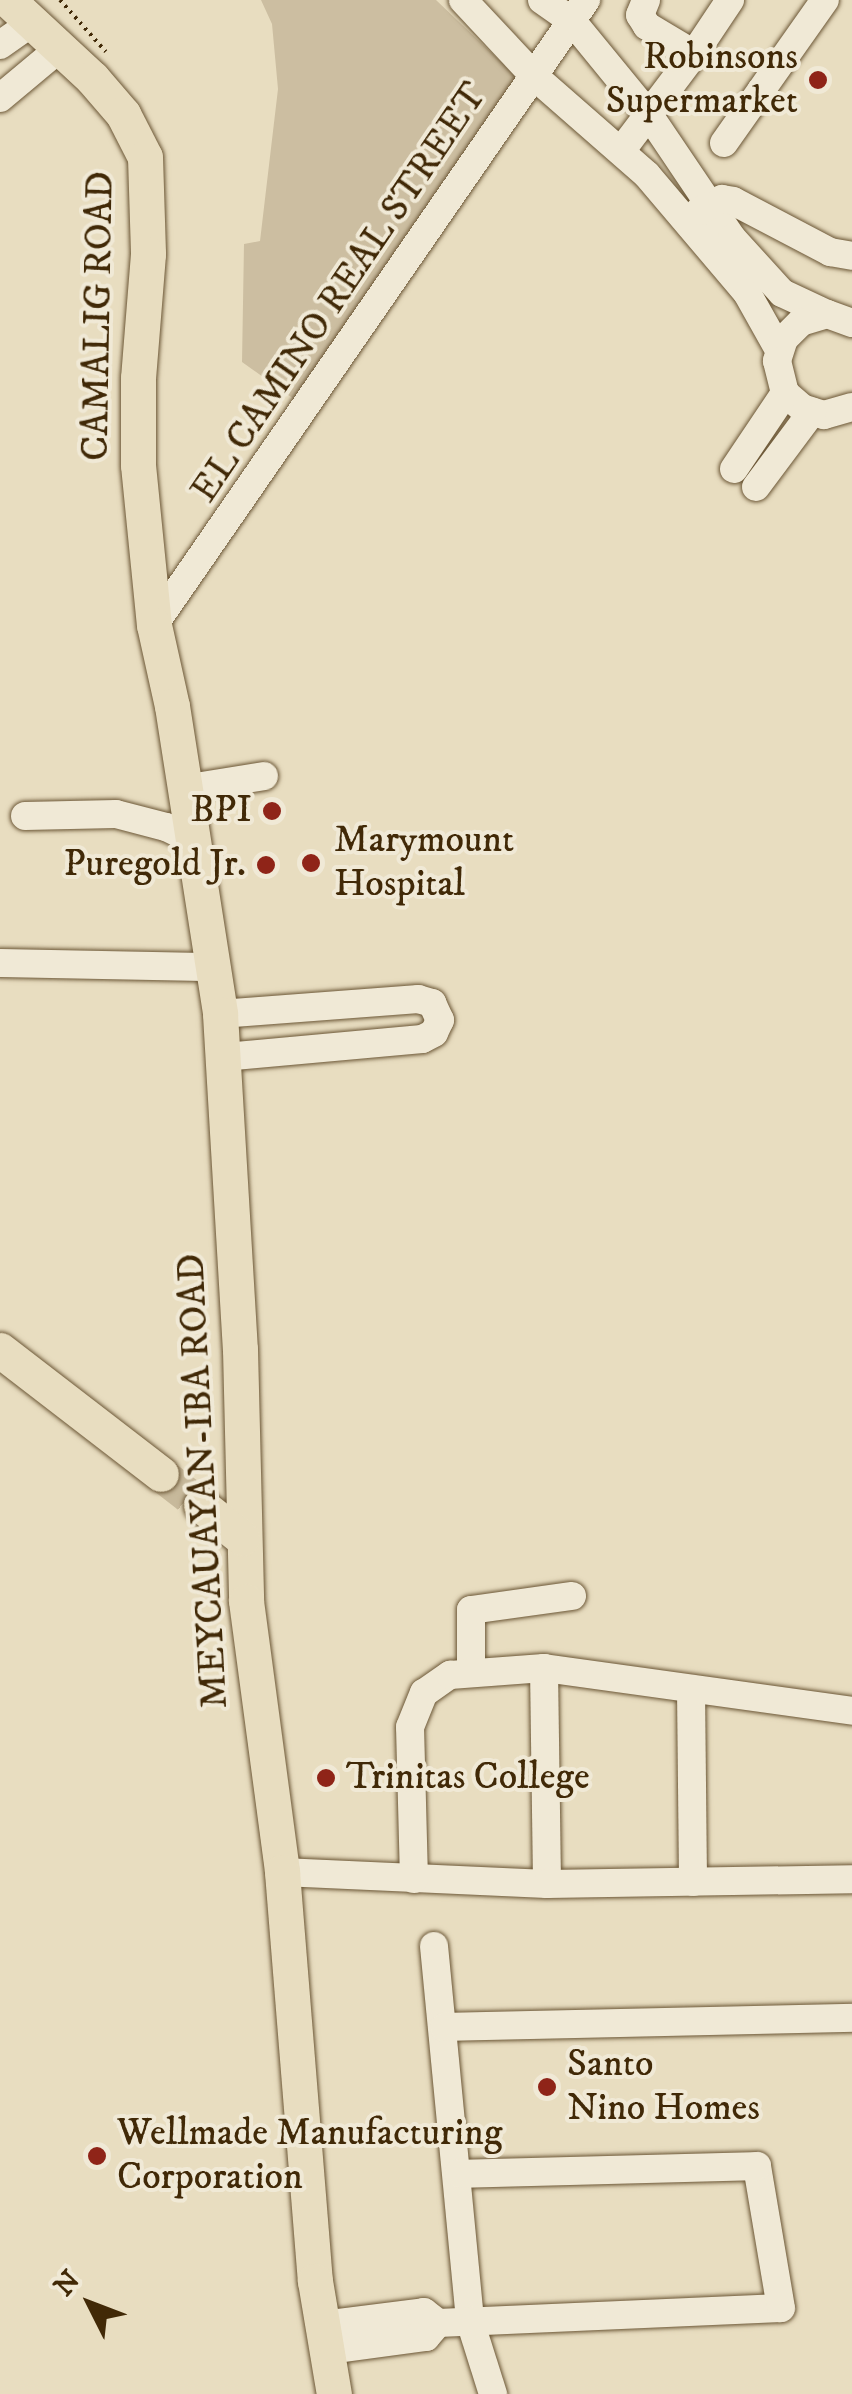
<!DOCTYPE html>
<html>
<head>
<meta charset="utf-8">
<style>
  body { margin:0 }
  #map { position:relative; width:852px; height:2394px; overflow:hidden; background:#e8ddc0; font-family:"IM FELL DW Pica",serif }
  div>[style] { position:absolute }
  .green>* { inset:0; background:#ccbea1 }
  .major-tunnel>* { height:35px; margin-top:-17.5px; transform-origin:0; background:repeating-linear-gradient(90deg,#c7b99b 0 35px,transparent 0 53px) }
  .path>* { height:4px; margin-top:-2px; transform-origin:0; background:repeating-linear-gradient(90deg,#412907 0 2.5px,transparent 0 7.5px) }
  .roads { filter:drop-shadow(0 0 2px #6b5635) drop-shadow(0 0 2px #6b5635) }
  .minor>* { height:28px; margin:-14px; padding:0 14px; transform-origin:14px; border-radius:14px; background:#f0e9d6 }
  .major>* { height:35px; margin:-17.5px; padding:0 17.5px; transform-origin:17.5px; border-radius:17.5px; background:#e8ddc0 }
  .dots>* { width:28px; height:28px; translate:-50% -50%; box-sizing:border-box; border:5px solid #f0e9d6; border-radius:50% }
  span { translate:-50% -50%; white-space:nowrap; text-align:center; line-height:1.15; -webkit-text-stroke:8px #f0e9d6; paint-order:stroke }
  .poi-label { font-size:38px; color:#412907 }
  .right { translate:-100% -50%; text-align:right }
  .left { translate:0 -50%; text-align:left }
  .street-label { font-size:38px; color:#412907 }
  .north { position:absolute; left:40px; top:2254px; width:100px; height:100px; -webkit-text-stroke:8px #f0e9d6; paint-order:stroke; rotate:312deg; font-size:28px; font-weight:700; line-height:40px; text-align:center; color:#412907 }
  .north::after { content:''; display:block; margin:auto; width:35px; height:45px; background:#412907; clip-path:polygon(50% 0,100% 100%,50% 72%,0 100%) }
</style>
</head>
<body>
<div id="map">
  <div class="green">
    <div style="clip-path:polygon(261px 0,436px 0,518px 78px,298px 402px,242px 362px,244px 244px,260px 241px,278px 89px,272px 24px)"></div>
  </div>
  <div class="major-tunnel">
    <div style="left:161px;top:1474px;width:51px;rotate:37.8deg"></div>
  </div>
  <div class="path">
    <div style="left:60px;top:0;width:69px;rotate:48.5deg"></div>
  </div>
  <div class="roads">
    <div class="minor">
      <div style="left:463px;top:0;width:104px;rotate:46.9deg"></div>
      <div style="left:534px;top:76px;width:150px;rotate:41.2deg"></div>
      <div style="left:647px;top:175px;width:155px;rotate:49.7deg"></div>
      <div style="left:747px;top:293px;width:65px;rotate:60.7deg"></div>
      <div style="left:542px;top:0;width:37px;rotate:35deg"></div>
      <div style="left:572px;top:21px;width:122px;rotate:50.7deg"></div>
      <div style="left:649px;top:115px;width:148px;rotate:56deg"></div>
      <div style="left:732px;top:238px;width:74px;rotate:47.7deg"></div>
      <div style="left:782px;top:293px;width:50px;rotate:25deg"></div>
      <div style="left:0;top:45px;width:39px;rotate:-35deg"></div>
      <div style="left:694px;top:54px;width:65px;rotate:-56.3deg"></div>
      <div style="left:0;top:98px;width:80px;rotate:-39.9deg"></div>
      <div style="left:724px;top:143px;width:175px;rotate:-54.8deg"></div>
      <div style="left:621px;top:151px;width:121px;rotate:-53deg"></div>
      <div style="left:694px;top:54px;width:55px;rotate:-149.2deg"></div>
      <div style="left:647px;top:26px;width:13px;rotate:-122deg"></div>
      <div style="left:640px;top:15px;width:16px;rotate:-68deg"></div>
      <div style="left:699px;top:211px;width:26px;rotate:-28deg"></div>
      <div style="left:722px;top:199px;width:11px;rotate:10deg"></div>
      <div style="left:733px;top:201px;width:110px;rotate:27.7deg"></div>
      <div style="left:830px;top:252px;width:22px;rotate:10deg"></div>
      <div style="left:852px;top:323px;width:27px;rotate:-160deg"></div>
      <div style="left:827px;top:314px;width:27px;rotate:163deg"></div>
      <div style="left:801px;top:322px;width:24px;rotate:135deg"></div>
      <div style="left:784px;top:339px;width:23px;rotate:108deg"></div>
      <div style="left:777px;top:361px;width:33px;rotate:76deg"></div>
      <div style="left:785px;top:393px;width:23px;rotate:41deg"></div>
      <div style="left:802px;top:408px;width:23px;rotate:18deg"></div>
      <div style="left:824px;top:415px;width:29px;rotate:-16deg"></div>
      <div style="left:734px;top:469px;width:92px;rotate:-56.1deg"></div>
      <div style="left:756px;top:487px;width:94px;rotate:-53.3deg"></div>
      <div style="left:154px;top:625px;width:760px;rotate:-55.35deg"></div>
      <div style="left:183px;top:789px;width:82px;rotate:-9.1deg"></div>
      <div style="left:25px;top:816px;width:91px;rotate:-1.3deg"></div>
      <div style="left:116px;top:814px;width:52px;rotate:14.6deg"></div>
      <div style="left:166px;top:827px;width:30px;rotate:26deg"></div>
      <div style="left:0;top:963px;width:215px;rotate:1.1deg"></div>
      <div style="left:220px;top:1014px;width:199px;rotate:-4.3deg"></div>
      <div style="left:418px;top:999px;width:15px;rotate:16deg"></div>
      <div style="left:432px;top:1003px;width:19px;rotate:65deg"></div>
      <div style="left:440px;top:1020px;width:14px;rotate:115deg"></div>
      <div style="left:434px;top:1033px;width:13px;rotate:153deg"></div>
      <div style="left:422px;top:1039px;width:200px;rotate:174.8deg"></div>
      <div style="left:544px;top:1668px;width:216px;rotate:89.2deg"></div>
      <div style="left:471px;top:1673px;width:63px;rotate:-90deg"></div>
      <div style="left:471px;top:1610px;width:102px;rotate:-7.9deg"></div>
      <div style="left:691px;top:1689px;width:193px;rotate:89.4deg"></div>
      <div style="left:282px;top:1872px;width:265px;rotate:2.6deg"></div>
      <div style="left:547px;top:1884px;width:305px;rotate:-0.9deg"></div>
      <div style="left:414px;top:1879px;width:152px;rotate:-91.5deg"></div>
      <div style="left:410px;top:1727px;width:37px;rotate:-68deg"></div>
      <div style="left:424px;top:1693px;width:32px;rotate:-35deg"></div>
      <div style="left:450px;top:1675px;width:94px;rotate:-4.3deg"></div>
      <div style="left:544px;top:1668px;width:311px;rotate:7.9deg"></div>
      <div style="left:434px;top:1946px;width:377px;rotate:84.5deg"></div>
      <div style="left:470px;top:2321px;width:77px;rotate:72.5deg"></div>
      <div style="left:444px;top:2027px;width:408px;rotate:-1.3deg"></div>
      <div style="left:323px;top:2325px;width:102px;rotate:-7.3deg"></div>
      <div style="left:424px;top:2312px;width:18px;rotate:38deg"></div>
      <div style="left:328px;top:2350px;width:99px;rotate:-7.6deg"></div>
      <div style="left:426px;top:2337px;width:18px;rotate:-49deg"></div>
      <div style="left:438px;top:2323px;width:343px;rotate:-2.5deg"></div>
      <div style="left:781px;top:2308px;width:144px;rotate:-99.6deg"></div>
      <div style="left:757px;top:2166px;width:298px;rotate:178.5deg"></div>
    </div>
    <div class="major">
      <div style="left:8px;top:0;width:115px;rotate:42.9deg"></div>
      <div style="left:92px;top:78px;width:48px;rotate:49.3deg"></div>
      <div style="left:123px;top:114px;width:48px;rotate:62.9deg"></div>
      <div style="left:145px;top:157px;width:97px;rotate:88.2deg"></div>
      <div style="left:148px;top:254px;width:124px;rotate:94.6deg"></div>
      <div style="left:138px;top:378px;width:87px;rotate:90deg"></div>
      <div style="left:138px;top:465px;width:161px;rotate:84.3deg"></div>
      <div style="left:154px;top:625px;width:83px;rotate:77.5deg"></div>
      <div style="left:172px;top:706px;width:312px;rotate:81.1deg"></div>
      <div style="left:220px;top:1014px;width:336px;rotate:86.6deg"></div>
      <div style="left:240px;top:1349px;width:252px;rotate:88.6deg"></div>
      <div style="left:246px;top:1601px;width:273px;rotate:82.4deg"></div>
      <div style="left:282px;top:1872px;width:410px;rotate:85.4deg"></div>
      <div style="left:315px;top:2281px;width:115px;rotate:80.5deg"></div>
      <div style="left:0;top:1350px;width:203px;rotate:37.6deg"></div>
      <div style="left:201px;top:1505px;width:53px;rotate:38.8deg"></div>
    </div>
  </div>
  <div class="dots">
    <div style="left:818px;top:80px;background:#8f2418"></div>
    <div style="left:272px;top:811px;background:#8f2418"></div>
    <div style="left:311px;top:863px;background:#8f2418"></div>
    <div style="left:266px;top:865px;background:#8f2418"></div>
    <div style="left:326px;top:1778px;background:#8f2418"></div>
    <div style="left:547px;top:2087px;background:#8f2418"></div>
    <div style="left:97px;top:2156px;background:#8f2418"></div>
  </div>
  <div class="poi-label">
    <span class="right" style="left:798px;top:80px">Robinsons<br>Supermarket</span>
    <span class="right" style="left:252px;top:811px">BPI</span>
    <span class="left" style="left:334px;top:863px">Marymount<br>Hospital</span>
    <span class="right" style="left:246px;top:865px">Puregold Jr.</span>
    <span class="left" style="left:346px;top:1778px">Trinitas College</span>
    <span class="left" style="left:567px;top:2087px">Santo<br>Nino Homes</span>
    <span class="left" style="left:117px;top:2156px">Wellmade Manufacturing<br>Corporation</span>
  </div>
  <div class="street-label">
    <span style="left:340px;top:293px;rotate:-56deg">EL CAMINO REAL STREET</span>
    <span style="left:99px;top:316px;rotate:-89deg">CAMALIG ROAD</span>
    <span style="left:204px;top:1481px;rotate:-93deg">MEYCAUAYAN-IBA ROAD</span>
  </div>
  <div class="north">N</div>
</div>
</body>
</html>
